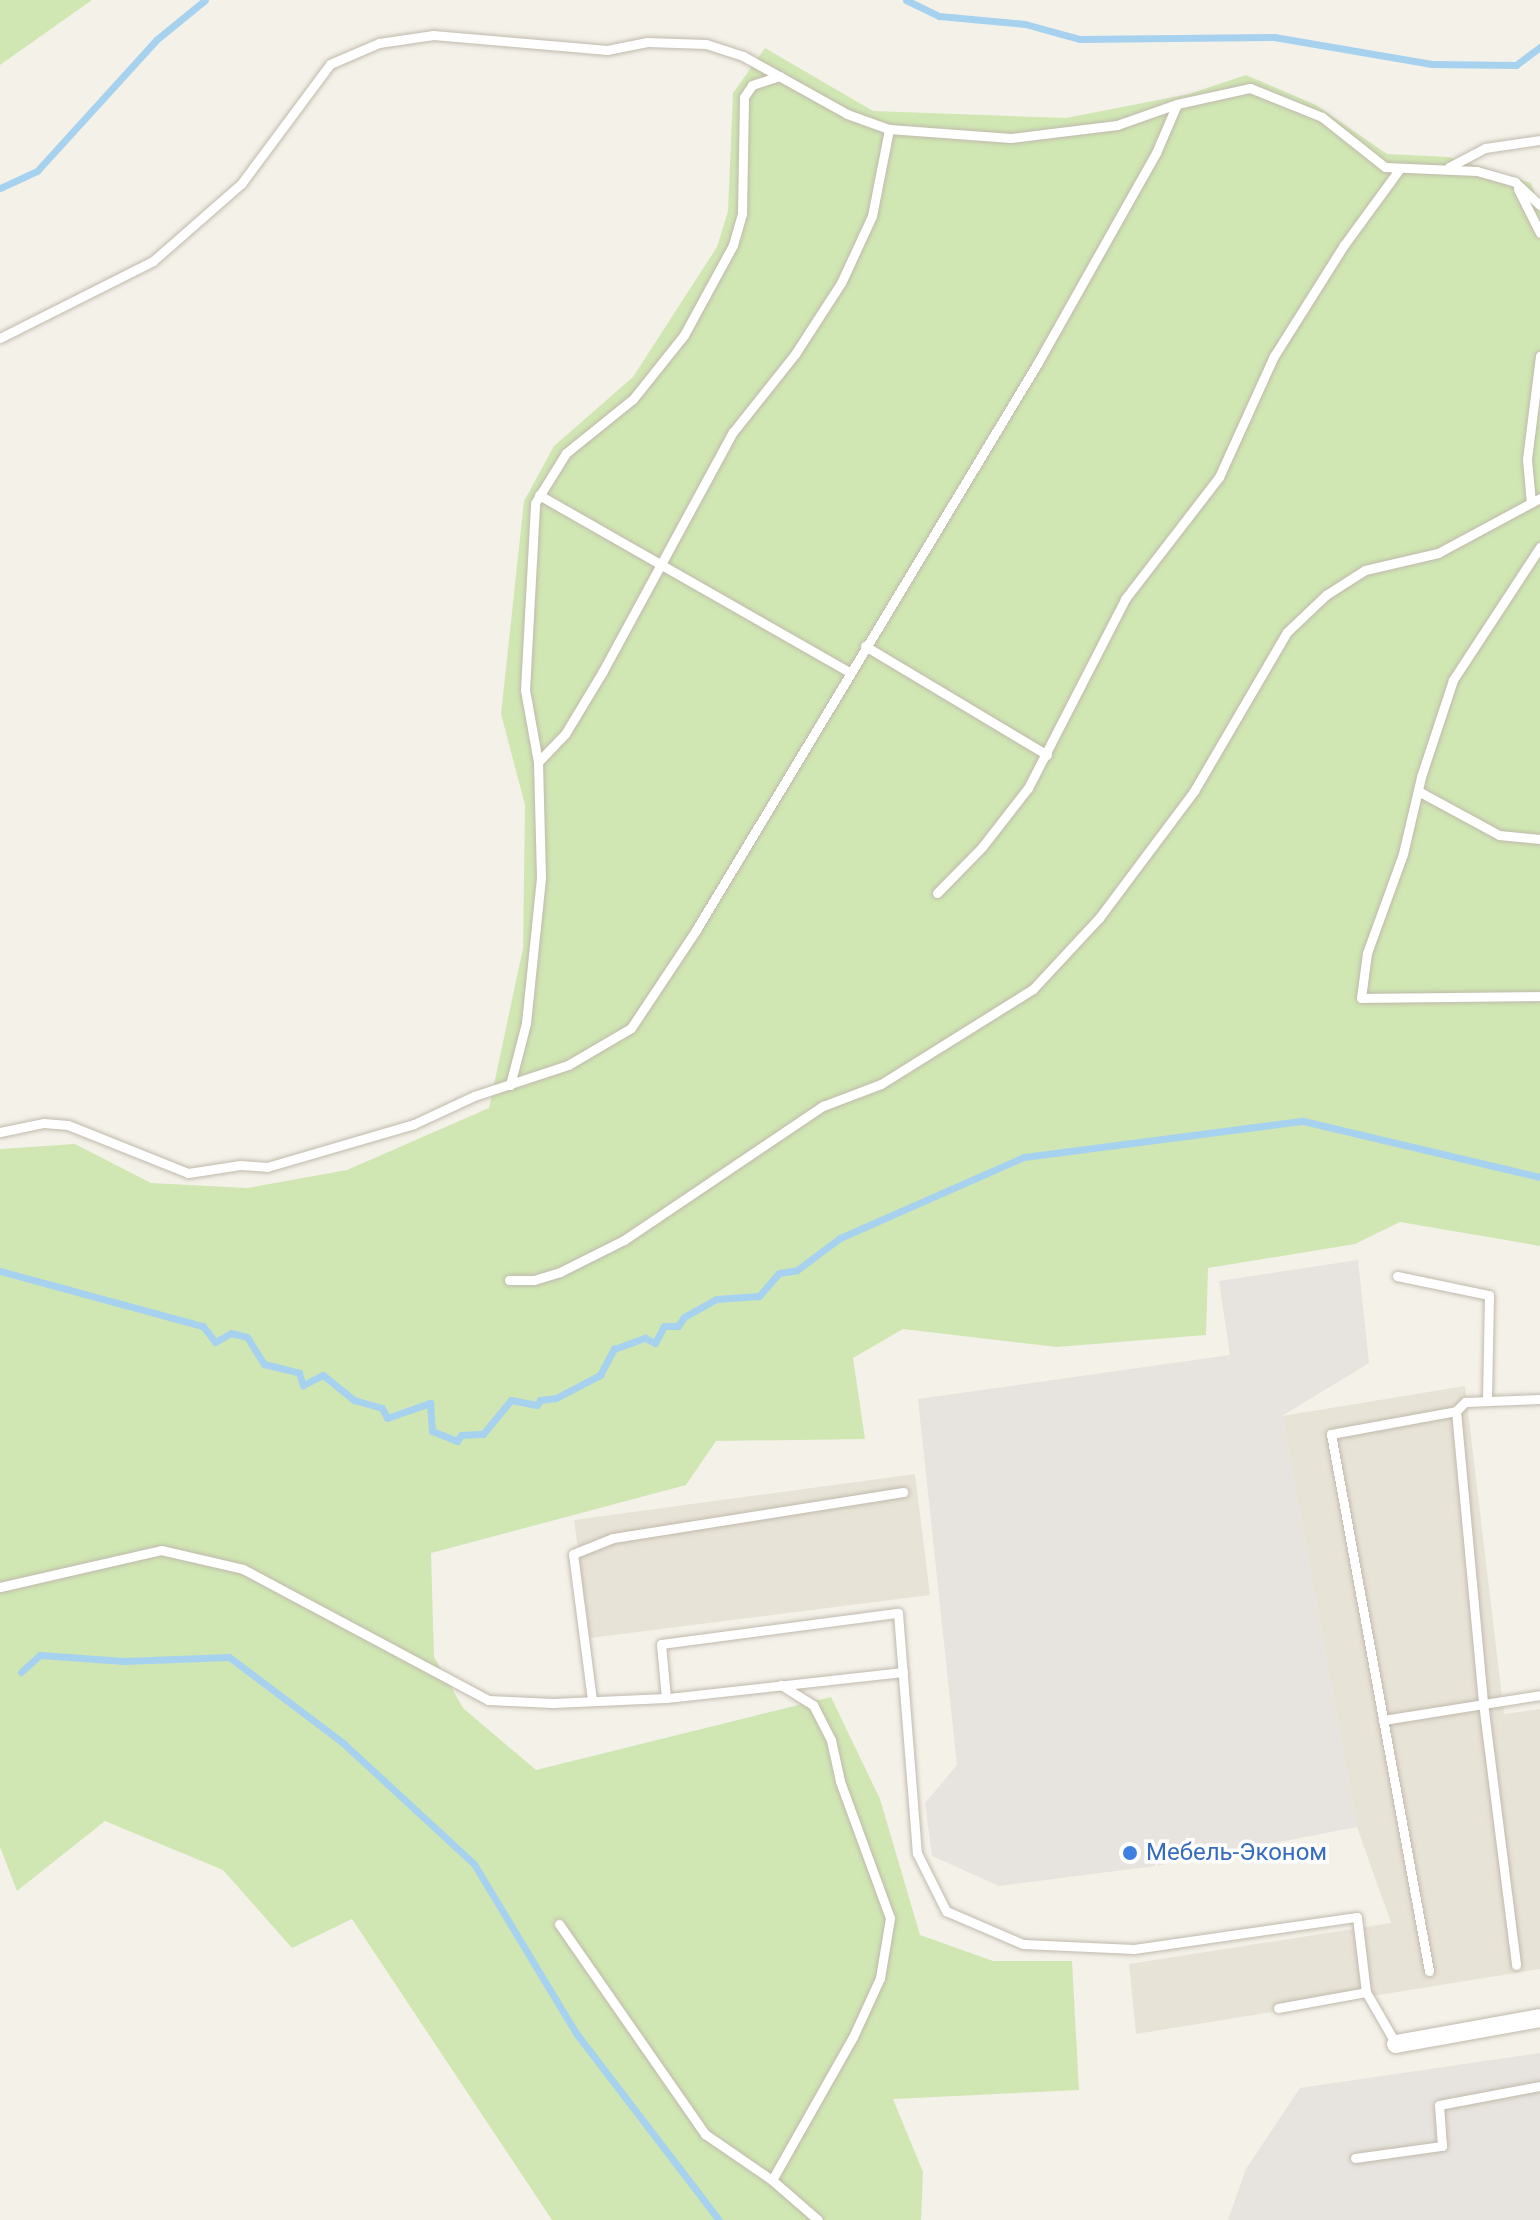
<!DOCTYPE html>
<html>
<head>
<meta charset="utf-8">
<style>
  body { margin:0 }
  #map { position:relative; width:1540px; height:2220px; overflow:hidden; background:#f4f1e9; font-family:Roboto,sans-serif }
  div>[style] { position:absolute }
  .residential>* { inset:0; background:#e8e3d7 }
  .industrial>* { inset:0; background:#e7e3de }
  .green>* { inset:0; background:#d0e7b3 }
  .stream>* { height:7px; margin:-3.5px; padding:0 3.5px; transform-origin:3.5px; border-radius:3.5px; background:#a7d2ef }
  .roads { filter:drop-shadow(0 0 2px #c0b9ac) drop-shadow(0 0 2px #c0b9ac) }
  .service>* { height:9px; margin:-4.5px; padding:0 4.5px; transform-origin:4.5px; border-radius:4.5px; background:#fff }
  .minor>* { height:18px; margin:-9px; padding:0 9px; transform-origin:9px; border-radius:9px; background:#fff }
  .dots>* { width:22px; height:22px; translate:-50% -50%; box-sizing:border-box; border:4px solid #fff; border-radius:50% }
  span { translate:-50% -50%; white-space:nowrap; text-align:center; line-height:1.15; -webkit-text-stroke:7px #fff; paint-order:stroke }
  .shop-label { font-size:24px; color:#366cbe }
  .left { translate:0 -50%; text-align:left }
</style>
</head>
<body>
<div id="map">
  <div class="residential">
    <div style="clip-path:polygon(1465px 1386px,1504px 1714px,1540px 1709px,1540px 1969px,1136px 2034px,1129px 1964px,1391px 1923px,1357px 1827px,1282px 1416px)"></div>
    <div style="clip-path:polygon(915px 1474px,930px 1595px,590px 1638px,574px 1520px)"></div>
  </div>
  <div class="industrial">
    <div style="clip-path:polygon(1358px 1260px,1369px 1363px,1282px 1416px,1357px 1827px,1155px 1866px,999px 1886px,932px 1856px,925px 1803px,957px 1765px,918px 1399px,1230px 1355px,1219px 1281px)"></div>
    <div style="clip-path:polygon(1540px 2053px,1540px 2220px,1228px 2220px,1246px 2169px,1300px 2088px)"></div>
  </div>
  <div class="green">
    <div style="clip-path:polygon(0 0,92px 0,0 65px)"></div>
    <div style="clip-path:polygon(765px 48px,873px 111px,1066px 118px,1189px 94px,1246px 75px,1316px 105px,1387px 154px,1449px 157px,1531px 183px,1540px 207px,1540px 1246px,1400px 1222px,1355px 1244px,1208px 1268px,1206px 1335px,1057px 1347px,903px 1329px,853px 1358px,865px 1439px,716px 1441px,686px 1485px,431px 1553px,434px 1657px,463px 1708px,536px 1770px,831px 1697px,880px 1799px,920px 1935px,993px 1961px,1072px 1961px,1079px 2090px,893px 2099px,923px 2172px,921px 2220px,552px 2220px,352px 1919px,292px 1948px,223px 1870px,105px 1821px,17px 1891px,0 1847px,0 1149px,75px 1144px,151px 1183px,247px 1188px,347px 1170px,489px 1108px,523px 948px,525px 805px,501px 714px,524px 501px,554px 446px,633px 377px,717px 247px,728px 211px,733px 93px)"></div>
  </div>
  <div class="stream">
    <div style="left:906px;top:0;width:37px;rotate:26deg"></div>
    <div style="left:939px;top:16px;width:86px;rotate:5.3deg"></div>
    <div style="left:1025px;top:24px;width:56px;rotate:15.5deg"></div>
    <div style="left:1079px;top:39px;width:195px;rotate:-0.6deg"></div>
    <div style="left:1274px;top:37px;width:160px;rotate:9.7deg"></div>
    <div style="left:1432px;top:64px;width:84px;rotate:0.7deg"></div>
    <div style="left:1516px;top:65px;width:30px;rotate:-37deg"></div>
    <div style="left:0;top:188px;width:41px;rotate:-24.7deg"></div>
    <div style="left:37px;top:171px;width:177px;rotate:-47.7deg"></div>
    <div style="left:156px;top:40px;width:63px;rotate:-39.2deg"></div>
    <div style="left:0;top:1271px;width:210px;rotate:15.2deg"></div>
    <div style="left:203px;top:1326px;width:20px;rotate:53deg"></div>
    <div style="left:215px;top:1342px;width:18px;rotate:-29deg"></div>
    <div style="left:231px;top:1333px;width:16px;rotate:14deg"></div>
    <div style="left:247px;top:1337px;width:32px;rotate:58deg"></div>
    <div style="left:264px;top:1364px;width:36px;rotate:14deg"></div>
    <div style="left:299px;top:1373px;width:13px;rotate:72deg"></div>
    <div style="left:303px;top:1385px;width:22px;rotate:-27deg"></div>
    <div style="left:323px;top:1375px;width:40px;rotate:39deg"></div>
    <div style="left:354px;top:1400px;width:29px;rotate:16deg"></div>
    <div style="left:382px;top:1408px;width:11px;rotate:63deg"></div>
    <div style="left:387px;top:1418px;width:46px;rotate:-19.2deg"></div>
    <div style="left:430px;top:1403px;width:28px;rotate:86deg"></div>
    <div style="left:432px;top:1431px;width:27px;rotate:22deg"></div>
    <div style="left:457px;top:1441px;width:7px;rotate:-56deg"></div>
    <div style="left:461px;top:1435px;width:22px;rotate:-3deg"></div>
    <div style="left:483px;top:1434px;width:44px;rotate:-50.5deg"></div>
    <div style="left:511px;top:1400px;width:26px;rotate:11deg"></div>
    <div style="left:537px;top:1405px;width:6px;rotate:-59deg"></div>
    <div style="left:540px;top:1400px;width:16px;rotate:-7deg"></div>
    <div style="left:556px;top:1398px;width:50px;rotate:-27.6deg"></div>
    <div style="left:600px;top:1375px;width:30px;rotate:-62deg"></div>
    <div style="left:614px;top:1349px;width:33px;rotate:-20deg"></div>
    <div style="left:645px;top:1338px;width:11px;rotate:27deg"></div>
    <div style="left:655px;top:1343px;width:19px;rotate:-62deg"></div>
    <div style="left:664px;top:1326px;width:14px"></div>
    <div style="left:678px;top:1326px;width:11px;rotate:-56deg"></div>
    <div style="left:684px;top:1317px;width:37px;rotate:-29deg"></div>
    <div style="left:716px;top:1299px;width:43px;rotate:-4deg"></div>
    <div style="left:759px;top:1296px;width:30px;rotate:-49deg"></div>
    <div style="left:779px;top:1273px;width:18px;rotate:-9deg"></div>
    <div style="left:797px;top:1270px;width:54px;rotate:-36.7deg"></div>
    <div style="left:840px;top:1238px;width:201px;rotate:-23.8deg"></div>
    <div style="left:1024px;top:1157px;width:281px;rotate:-7.4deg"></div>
    <div style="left:1303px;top:1121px;width:244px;rotate:13.3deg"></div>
    <div style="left:21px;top:1672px;width:25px;rotate:-42deg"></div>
    <div style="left:40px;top:1655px;width:84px;rotate:4.1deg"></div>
    <div style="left:124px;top:1661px;width:105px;rotate:-2.2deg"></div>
    <div style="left:229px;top:1657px;width:143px;rotate:37deg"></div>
    <div style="left:343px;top:1743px;width:178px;rotate:42.7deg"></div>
    <div style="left:474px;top:1864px;width:197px;rotate:58.9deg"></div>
    <div style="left:576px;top:2033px;width:235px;rotate:52.6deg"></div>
  </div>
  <div class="roads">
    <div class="service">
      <div style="left:1449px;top:167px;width:41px;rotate:-27.8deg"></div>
      <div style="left:1485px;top:148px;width:56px;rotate:-8.3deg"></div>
      <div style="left:1518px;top:189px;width:49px;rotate:63.4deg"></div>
      <div style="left:0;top:338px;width:171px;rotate:-26.7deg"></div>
      <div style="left:153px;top:261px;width:117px;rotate:-41.2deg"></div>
      <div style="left:241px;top:184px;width:149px;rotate:-53.4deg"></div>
      <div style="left:330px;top:64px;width:53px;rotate:-23.2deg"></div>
      <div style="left:379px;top:43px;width:55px;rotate:-8.4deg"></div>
      <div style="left:433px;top:35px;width:175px;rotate:4.9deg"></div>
      <div style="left:607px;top:50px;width:41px;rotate:-11.3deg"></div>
      <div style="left:647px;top:42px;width:59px;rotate:1.9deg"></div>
      <div style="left:706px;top:44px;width:39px;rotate:18deg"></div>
      <div style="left:743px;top:56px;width:119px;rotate:29.1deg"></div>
      <div style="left:847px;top:114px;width:45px;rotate:19.7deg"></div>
      <div style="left:539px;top:495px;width:357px;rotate:29.7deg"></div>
      <div style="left:1531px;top:503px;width:44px;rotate:-95.2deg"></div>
      <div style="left:1527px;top:459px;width:104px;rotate:-82.8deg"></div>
      <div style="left:1540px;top:547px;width:159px;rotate:123.2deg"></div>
      <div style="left:1453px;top:680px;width:102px;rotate:108.3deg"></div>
      <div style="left:1421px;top:777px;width:79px;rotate:103.2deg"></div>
      <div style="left:1403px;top:854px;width:105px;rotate:110deg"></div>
      <div style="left:1367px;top:953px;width:45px;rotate:97.6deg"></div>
      <div style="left:1361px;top:998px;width:179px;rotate:-0.6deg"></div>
      <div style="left:865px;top:646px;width:212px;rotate:30.9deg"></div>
      <div style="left:538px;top:762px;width:39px;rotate:-46deg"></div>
      <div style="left:565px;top:734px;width:74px;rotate:-58.9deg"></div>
      <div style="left:603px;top:671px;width:272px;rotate:-61.5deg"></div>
      <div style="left:733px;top:432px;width:100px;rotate:-51.5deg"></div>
      <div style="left:795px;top:354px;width:85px;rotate:-57.1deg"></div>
      <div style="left:841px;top:283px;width:74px;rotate:-65.2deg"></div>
      <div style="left:872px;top:216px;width:89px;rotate:-78.9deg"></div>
      <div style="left:889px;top:129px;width:122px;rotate:4.2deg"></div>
      <div style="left:1011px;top:138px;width:107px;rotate:-7deg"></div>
      <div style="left:1117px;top:125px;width:64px;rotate:-19.3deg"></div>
      <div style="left:1418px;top:791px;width:92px;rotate:28.5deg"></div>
      <div style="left:1499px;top:835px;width:41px;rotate:5.6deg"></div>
      <div style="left:937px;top:893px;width:64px;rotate:-45.6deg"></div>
      <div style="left:982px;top:847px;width:75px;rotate:-52.1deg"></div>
      <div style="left:1028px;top:788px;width:212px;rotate:-62.8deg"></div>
      <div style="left:1125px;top:599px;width:154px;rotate:-52.4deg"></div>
      <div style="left:1219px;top:477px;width:133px;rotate:-65.6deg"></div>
      <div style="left:1274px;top:356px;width:131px;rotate:-57.8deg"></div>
      <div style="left:1344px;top:245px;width:92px;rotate:-53.9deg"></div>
      <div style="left:510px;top:1085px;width:64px;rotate:-75.5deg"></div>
      <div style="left:526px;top:1023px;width:147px;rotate:-84.1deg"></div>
      <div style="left:541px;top:877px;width:115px;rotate:-91.5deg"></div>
      <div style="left:538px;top:762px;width:73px;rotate:-100.2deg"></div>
      <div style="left:525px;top:690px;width:187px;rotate:-86.9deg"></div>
      <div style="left:535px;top:503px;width:59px;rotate:-58.2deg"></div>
      <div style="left:566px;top:453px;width:86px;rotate:-38.9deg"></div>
      <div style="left:633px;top:399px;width:82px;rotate:-51.4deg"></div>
      <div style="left:684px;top:335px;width:102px;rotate:-61.4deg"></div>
      <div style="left:733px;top:245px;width:32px;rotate:-74deg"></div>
      <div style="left:742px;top:214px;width:117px;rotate:-89deg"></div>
      <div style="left:744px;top:97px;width:14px;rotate:-56deg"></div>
      <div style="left:752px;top:85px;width:29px;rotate:-18deg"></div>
      <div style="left:0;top:1132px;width:45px;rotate:-11.6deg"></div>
      <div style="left:44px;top:1123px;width:24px;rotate:5deg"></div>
      <div style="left:68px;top:1125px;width:129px;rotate:21.8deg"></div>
      <div style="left:188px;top:1173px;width:53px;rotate:-8.7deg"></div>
      <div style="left:240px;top:1165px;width:27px;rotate:4deg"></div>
      <div style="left:267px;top:1167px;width:153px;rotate:-16.3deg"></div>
      <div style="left:414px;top:1124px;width:66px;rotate:-25deg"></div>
      <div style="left:474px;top:1096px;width:99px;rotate:-18.3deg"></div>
      <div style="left:568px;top:1065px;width:73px;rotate:-30.4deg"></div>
      <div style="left:631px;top:1028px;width:118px;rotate:-56.4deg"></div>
      <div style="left:696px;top:930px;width:661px;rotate:-58.93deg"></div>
      <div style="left:1037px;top:364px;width:242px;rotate:-60.6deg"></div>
      <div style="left:1156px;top:153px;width:53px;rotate:-66.8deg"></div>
      <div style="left:1177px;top:104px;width:75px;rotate:-12.4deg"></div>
      <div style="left:1250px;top:88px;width:78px;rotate:21.9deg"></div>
      <div style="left:1322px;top:117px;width:80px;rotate:38.4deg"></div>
      <div style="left:1385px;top:167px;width:92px;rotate:2.5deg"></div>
      <div style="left:1477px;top:171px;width:40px;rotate:16deg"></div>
      <div style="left:1515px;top:182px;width:34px;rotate:43deg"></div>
      <div style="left:1397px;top:1276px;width:94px;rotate:11.7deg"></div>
      <div style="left:1489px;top:1295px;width:106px;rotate:91.1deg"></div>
      <div style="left:509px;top:1280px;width:25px"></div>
      <div style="left:534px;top:1280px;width:27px;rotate:-17deg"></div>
      <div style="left:560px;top:1272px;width:72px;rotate:-26.6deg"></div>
      <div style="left:624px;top:1240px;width:240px;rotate:-34deg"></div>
      <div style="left:823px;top:1106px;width:62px;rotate:-20.8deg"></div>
      <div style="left:881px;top:1084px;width:179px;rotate:-32deg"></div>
      <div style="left:1033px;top:989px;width:97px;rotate:-47.1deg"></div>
      <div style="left:1099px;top:918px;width:159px;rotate:-53.2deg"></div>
      <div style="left:1194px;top:791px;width:184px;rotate:-59.7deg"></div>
      <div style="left:1287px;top:632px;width:54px;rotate:-43.5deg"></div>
      <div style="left:1326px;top:595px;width:46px;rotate:-32.7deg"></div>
      <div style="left:1365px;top:570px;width:75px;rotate:-13.1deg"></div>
      <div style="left:1438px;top:553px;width:116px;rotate:-28.3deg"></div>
      <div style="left:1456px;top:1411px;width:293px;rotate:84.7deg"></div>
      <div style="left:1483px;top:1703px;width:264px;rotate:82.8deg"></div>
      <div style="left:0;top:1587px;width:165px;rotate:-12.9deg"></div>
      <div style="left:161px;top:1550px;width:84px;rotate:13deg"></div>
      <div style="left:243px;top:1569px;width:278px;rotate:28.1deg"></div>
      <div style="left:488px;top:1700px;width:65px;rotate:2.6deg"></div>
      <div style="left:553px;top:1703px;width:113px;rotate:-2.5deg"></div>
      <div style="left:903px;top:1672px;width:238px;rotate:173.7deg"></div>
      <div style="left:666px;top:1698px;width:54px;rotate:-95.3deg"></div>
      <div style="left:661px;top:1644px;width:239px;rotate:-7.5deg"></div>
      <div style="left:898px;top:1613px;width:241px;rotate:85.5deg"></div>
      <div style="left:917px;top:1853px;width:65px;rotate:63.4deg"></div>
      <div style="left:946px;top:1911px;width:84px;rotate:23.2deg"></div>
      <div style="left:1023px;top:1944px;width:111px;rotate:2.6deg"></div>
      <div style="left:1134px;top:1949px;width:225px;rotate:-8.2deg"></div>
      <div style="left:1357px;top:1917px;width:76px;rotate:83.2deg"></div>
      <div style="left:1366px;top:1992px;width:60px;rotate:60deg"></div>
      <div style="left:592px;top:1700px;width:147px;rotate:-97.4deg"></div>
      <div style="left:573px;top:1554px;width:43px;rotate:-21.8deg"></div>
      <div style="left:613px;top:1538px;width:294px;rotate:-9deg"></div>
      <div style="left:1383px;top:1720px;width:159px;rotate:-9deg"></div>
      <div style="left:559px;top:1924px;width:256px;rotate:55.2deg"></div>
      <div style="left:705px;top:2134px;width:81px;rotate:34.5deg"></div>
      <div style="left:772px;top:2180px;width:61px;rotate:41deg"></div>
      <div style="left:1429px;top:1971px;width:546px;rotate:-100.34deg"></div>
      <div style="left:1331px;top:1434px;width:127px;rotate:-10.4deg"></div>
      <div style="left:1456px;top:1411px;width:13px;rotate:-45deg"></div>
      <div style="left:1465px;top:1402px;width:75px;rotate:-2.3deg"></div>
      <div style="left:1278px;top:2008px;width:89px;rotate:-10.3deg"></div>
      <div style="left:1355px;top:2158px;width:88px;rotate:-7.9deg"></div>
      <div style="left:1442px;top:2146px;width:41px;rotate:-94.2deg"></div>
      <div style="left:1439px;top:2105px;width:103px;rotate:-10.7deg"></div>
      <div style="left:772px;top:2180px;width:164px;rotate:-60.5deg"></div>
      <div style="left:853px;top:2037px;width:65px;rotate:-65.4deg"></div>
      <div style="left:880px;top:1978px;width:61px;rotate:-80.5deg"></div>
      <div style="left:890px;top:1918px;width:146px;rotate:-110.1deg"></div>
      <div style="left:840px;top:1781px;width:42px;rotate:-102.4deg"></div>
      <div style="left:831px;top:1740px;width:39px;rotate:-117deg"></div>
      <div style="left:813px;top:1705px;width:38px;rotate:-148deg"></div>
    </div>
    <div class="minor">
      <div style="left:1396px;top:2044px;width:146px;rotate:-10.2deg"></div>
    </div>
  </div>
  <div class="dots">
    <div style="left:1130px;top:1853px;background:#3f7fe0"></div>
  </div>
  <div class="shop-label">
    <span class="left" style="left:1146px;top:1853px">Мебель-Эконом</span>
  </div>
</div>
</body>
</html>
